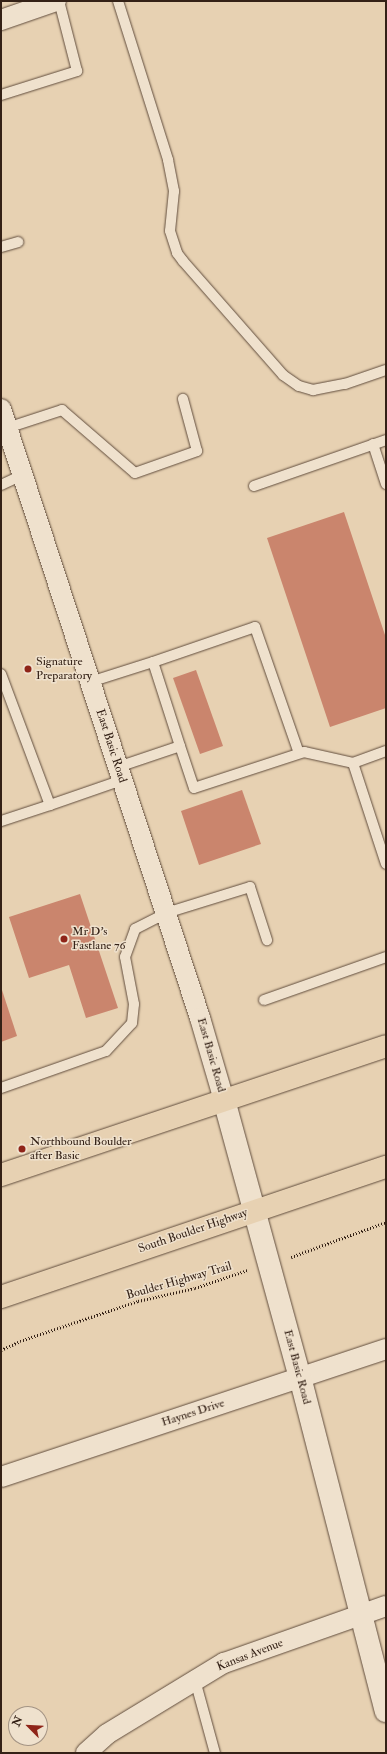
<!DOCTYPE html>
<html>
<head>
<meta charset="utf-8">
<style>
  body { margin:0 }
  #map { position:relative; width:387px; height:1754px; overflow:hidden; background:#e7d1b2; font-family:"IM FELL Double Pica",serif }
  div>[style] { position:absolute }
  .building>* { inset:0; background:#ca856d }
  .path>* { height:2.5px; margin-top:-1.25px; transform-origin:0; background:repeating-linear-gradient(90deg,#342116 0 1px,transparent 0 3px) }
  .roads { filter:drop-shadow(0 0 1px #614d3d) drop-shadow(0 0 1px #614d3d) }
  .lane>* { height:10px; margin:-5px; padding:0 5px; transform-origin:5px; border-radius:5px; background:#efe1cd }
  .street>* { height:20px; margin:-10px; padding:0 10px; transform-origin:10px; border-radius:10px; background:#efe1cd }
  .secondary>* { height:22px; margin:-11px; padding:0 11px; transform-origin:11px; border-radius:11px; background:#efe1cd }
  .primary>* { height:22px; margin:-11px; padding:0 11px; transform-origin:11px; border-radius:11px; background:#e7d1b2 }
  .dots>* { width:11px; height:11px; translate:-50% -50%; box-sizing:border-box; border:2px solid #efe1cd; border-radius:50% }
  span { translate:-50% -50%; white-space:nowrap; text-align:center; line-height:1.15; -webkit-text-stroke:3px #efe1cd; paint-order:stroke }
  .poi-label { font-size:12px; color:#342116 }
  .left { translate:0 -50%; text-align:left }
  .street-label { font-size:12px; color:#342116 }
  .frame { position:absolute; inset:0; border:2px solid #342116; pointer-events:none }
  .north { position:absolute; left:8px; top:1706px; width:40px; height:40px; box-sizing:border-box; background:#efe1cd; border:1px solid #a49484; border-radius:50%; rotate:294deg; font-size:11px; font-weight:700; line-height:16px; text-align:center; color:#342116 }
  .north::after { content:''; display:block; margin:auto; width:14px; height:18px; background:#8f2418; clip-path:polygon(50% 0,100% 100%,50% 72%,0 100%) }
</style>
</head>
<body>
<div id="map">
  <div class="building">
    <div style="clip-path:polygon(344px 512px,386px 638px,386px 708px,330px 727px,267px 538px)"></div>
    <div style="clip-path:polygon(196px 670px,223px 746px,200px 754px,173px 678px)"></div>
    <div style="clip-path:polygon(242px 790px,261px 844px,199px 865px,181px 811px)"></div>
    <div style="clip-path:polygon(80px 894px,118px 1008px,86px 1018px,69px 965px,29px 978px,9px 917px)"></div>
    <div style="clip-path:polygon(1px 987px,17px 1036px,1px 1042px)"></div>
  </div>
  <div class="path">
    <div style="left:291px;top:1257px;width:101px;rotate:-20.2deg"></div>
    <div style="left:1px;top:1350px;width:21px;rotate:-25deg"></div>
    <div style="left:20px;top:1341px;width:125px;rotate:-18.7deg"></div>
    <div style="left:138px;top:1301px;width:58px;rotate:-12.8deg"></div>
    <div style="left:195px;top:1288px;width:56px;rotate:-18.8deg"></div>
  </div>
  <div class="roads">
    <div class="lane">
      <div style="left:118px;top:1px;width:167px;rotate:72.5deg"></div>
      <div style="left:168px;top:160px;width:32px;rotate:79deg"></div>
      <div style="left:174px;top:191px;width:40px;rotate:95.7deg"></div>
      <div style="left:170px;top:231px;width:23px;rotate:72deg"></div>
      <div style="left:177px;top:253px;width:10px;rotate:53deg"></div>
      <div style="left:183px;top:261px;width:152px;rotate:48.7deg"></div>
      <div style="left:283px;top:375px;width:19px;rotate:35deg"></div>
      <div style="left:299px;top:386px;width:15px;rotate:16deg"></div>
      <div style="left:313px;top:390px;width:33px;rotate:-11deg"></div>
      <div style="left:345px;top:384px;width:43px;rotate:-18.9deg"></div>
      <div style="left:1px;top:95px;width:80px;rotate:-17.5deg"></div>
      <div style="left:77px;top:71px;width:72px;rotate:-104.4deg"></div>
      <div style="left:1px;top:247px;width:18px;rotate:-16deg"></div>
      <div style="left:7px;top:428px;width:58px;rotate:-18.1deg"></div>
      <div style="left:62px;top:410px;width:96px;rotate:40.8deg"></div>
      <div style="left:135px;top:473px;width:66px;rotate:-19.5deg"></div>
      <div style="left:197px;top:451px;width:54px;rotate:-105.1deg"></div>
      <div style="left:373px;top:444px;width:42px;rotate:72deg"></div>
      <div style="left:1px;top:485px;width:23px;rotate:-25deg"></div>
      <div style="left:254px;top:486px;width:140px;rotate:-19.2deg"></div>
      <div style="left:1px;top:674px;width:140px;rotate:69.5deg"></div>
      <div style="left:50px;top:805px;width:52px;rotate:161.9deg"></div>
      <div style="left:90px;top:682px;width:66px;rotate:-17.6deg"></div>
      <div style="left:180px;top:746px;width:88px;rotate:-107.8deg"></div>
      <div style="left:153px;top:662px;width:108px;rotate:-18.9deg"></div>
      <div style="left:255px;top:627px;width:133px;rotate:70.8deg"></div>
      <div style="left:353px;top:763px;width:106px;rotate:71.9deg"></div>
      <div style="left:118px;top:767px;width:65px;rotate:-18.7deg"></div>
      <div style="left:180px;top:746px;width:44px;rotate:71.6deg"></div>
      <div style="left:194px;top:788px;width:116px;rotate:-18.1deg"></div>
      <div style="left:304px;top:752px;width:50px;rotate:12.7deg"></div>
      <div style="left:353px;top:763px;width:35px;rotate:-20deg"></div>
      <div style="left:50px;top:805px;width:76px;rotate:-19.1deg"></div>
      <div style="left:264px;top:1000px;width:129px;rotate:-19.4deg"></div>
      <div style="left:1px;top:1088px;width:111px;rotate:-19.4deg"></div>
      <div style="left:106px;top:1051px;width:38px;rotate:-47deg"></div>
      <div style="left:132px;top:1023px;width:19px;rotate:-84deg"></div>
      <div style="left:134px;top:1004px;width:48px;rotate:-100.8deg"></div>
      <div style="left:125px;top:957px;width:30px;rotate:-70deg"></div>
      <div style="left:135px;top:929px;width:35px;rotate:-27deg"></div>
      <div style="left:166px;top:913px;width:88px;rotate:-17.2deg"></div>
      <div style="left:250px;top:887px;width:56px;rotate:72.2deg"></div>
      <div style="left:195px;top:1680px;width:76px;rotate:74.7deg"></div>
    </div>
    <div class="street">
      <div style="left:1px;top:20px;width:58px;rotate:-19.1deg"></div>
      <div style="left:1px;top:409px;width:641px;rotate:71.9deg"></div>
      <div style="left:200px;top:1018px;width:85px;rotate:73.7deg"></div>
      <div style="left:1px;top:1477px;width:406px;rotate:-18.4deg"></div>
      <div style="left:86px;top:1753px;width:28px;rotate:-42deg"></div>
      <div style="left:107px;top:1734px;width:137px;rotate:-31.3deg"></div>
      <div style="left:224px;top:1663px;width:172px;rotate:-19.4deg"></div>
    </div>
    <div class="secondary">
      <div style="left:224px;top:1100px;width:287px;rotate:74.7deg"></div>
      <div style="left:300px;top:1377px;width:345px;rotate:75.6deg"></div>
    </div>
    <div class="primary">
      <div style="left:1px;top:1175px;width:406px;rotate:-18.5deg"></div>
      <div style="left:1px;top:1297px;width:406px;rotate:-18.7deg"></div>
    </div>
  </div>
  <div class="dots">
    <div style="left:28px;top:669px;background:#8f2418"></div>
    <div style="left:64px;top:939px;background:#8f2418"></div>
    <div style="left:22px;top:1149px;background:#8f2418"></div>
  </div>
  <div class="poi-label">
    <span class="left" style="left:36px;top:669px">Signature<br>Preparatory</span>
    <span class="left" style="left:72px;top:939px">Mr D's<br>Fastlane 76</span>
    <span class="left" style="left:30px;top:1149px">Northbound Boulder<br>after Basic</span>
  </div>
  <div class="street-label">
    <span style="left:111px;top:746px;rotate:72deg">East Basic Road</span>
    <span style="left:211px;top:1055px;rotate:74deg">East Basic Road</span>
    <span style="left:193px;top:1231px;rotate:-19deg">South Boulder Highway</span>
    <span style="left:179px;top:1281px;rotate:-16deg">Boulder Highway Trail</span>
    <span style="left:297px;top:1367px;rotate:75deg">East Basic Road</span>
    <span style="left:193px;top:1413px;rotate:-18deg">Haynes Drive</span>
    <span style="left:250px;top:1655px;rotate:-21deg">Kansas Avenue</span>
  </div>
  <div class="frame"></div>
  <div class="north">N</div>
</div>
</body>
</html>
